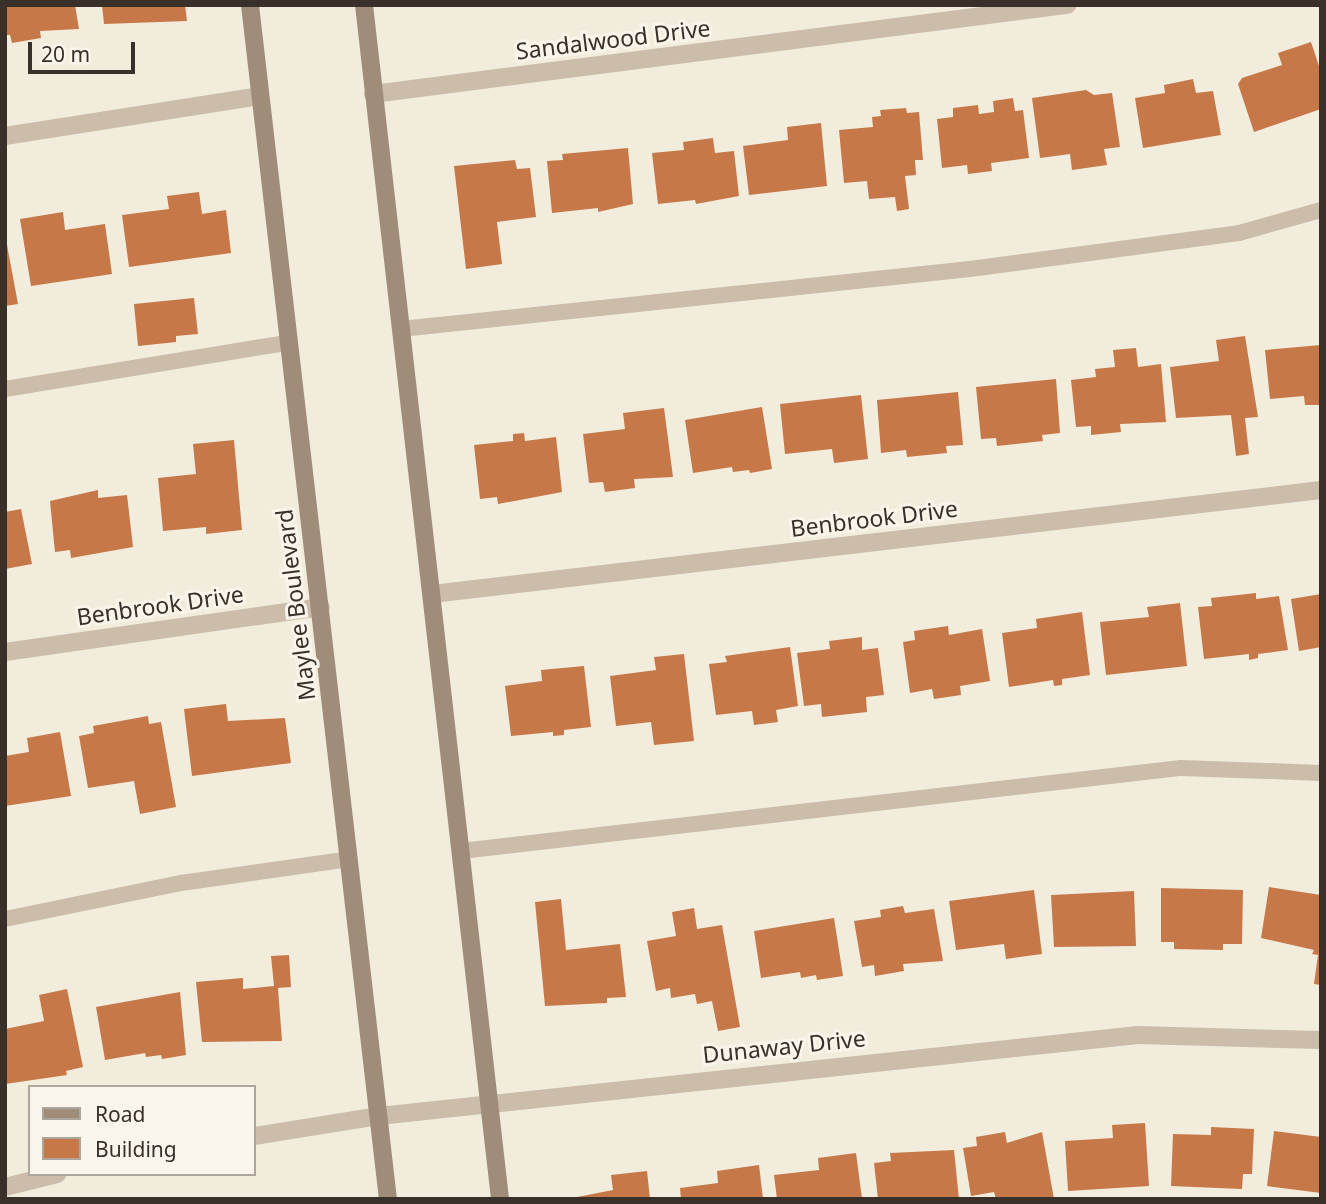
<!DOCTYPE html>
<html>
<head>
<meta charset="utf-8">
<style>
  body { margin:0 }
  #map { position:relative; width:1326px; height:1204px; overflow:hidden; background:#f2ecdd; font-family:"Noto Sans",sans-serif }
  div>[style] { position:absolute }
  .building>* { inset:0; background:#c67848 }
  .service>* { height:16px; margin:-8px; padding:0 8px; transform-origin:8px; border-radius:8px; background:#cbbda9 }
  .minor>* { height:18px; margin:-9px; padding:0 9px; transform-origin:9px; border-radius:9px; background:#cbbda9 }
  .secondary>* { height:18px; margin:-9px; padding:0 9px; transform-origin:9px; border-radius:9px; background:#9f8d7a }
  span { translate:-50% -50%; white-space:nowrap; text-align:center; line-height:1.15; -webkit-text-stroke:6px #faf5ea; paint-order:stroke }
  .street-label { font-size:23px; color:#383029 }
  .frame { position:absolute; inset:0; border:7px solid #383029; pointer-events:none }
  .legend { position:absolute; left:28px; top:1085px; width:228px; height:91px; box-sizing:border-box; background:#faf5ea; border:2px solid #aca69d; margin:0; padding:9px 12px; list-style:none; font-size:21px; color:#383029 }
  .legend li { display:flex; align-items:center; gap:14px; height:35px }
  .legend b { width:35px; border:2px solid #aca69d }
  .scale { position:absolute; left:28px; top:42px; width:107px; height:32px; box-sizing:border-box; border:4px solid #383029; border-top:0; padding-left:9px; font-size:21px; line-height:24px; white-space:nowrap; color:#383029; -webkit-text-stroke:5px #faf5ea; paint-order:stroke }
</style>
</head>
<body>
<div id="map">
  <div class="building">
    <div style="clip-path:polygon(5px 5px,75px 5px,79px 29px,40px 31px,41px 38px,12px 43px,10px 35px,5px 35px)"></div>
    <div style="clip-path:polygon(102px 5px,185px 5px,187px 21px,104px 24px)"></div>
    <div style="clip-path:polygon(1311px 42px,1321px 72px,1321px 109px,1254px 132px,1238px 84px,1242px 78px,1282px 65px,1278px 53px)"></div>
    <div style="clip-path:polygon(1193px 79px,1196px 93px,1213px 91px,1221px 135px,1143px 148px,1135px 98px,1165px 93px,1164px 85px)"></div>
    <div style="clip-path:polygon(1086px 90px,1094px 95px,1112px 93px,1120px 147px,1104px 149px,1107px 165px,1072px 170px,1070px 154px,1040px 158px,1032px 98px)"></div>
    <div style="clip-path:polygon(1013px 98px,1015px 111px,1023px 110px,1029px 158px,991px 163px,992px 171px,968px 174px,967px 165px,942px 168px,937px 119px,953px 117px,953px 108px,978px 105px,979px 114px,994px 112px,993px 101px)"></div>
    <div style="clip-path:polygon(906px 108px,907px 113px,919px 112px,923px 160px,915px 160px,916px 175px,905px 176px,909px 209px,897px 211px,895px 197px,869px 199px,867px 181px,844px 183px,839px 130px,873px 127px,872px 117px,881px 116px,880px 110px)"></div>
    <div style="clip-path:polygon(821px 123px,827px 186px,749px 195px,743px 146px,788px 140px,787px 127px)"></div>
    <div style="clip-path:polygon(713px 138px,715px 153px,734px 151px,739px 196px,696px 204px,695px 200px,658px 204px,652px 153px,684px 150px,683px 142px)"></div>
    <div style="clip-path:polygon(628px 148px,633px 204px,598px 212px,598px 208px,552px 213px,547px 161px,563px 160px,562px 154px)"></div>
    <div style="clip-path:polygon(515px 160px,517px 169px,530px 168px,536px 217px,497px 222px,502px 264px,466px 269px,454px 166px)"></div>
    <div style="clip-path:polygon(199px 192px,202px 214px,226px 210px,231px 253px,129px 267px,122px 215px,169px 209px,167px 196px)"></div>
    <div style="clip-path:polygon(63px 212px,65px 230px,105px 224px,112px 274px,31px 286px,20px 219px)"></div>
    <div style="clip-path:polygon(5px 234px,18px 304px,5px 306px)"></div>
    <div style="clip-path:polygon(194px 298px,198px 334px,176px 336px,176px 342px,138px 346px,134px 304px)"></div>
    <div style="clip-path:polygon(1245px 336px,1258px 417px,1245px 418px,1249px 454px,1236px 456px,1231px 415px,1176px 418px,1170px 367px,1219px 361px,1216px 340px)"></div>
    <div style="clip-path:polygon(1321px 345px,1321px 405px,1305px 405px,1304px 396px,1270px 399px,1265px 350px)"></div>
    <div style="clip-path:polygon(1136px 348px,1138px 367px,1161px 364px,1166px 422px,1120px 424px,1121px 432px,1091px 435px,1091px 426px,1076px 427px,1071px 380px,1096px 377px,1095px 369px,1115px 367px,1113px 350px)"></div>
    <div style="clip-path:polygon(1056px 379px,1060px 433px,1042px 435px,1043px 441px,997px 446px,996px 438px,981px 439px,976px 387px)"></div>
    <div style="clip-path:polygon(958px 392px,963px 445px,946px 446px,947px 453px,907px 457px,906px 450px,881px 453px,877px 400px)"></div>
    <div style="clip-path:polygon(861px 395px,868px 459px,834px 463px,832px 449px,785px 454px,780px 404px)"></div>
    <div style="clip-path:polygon(762px 407px,772px 469px,750px 473px,749px 470px,733px 472px,732px 467px,693px 473px,685px 420px)"></div>
    <div style="clip-path:polygon(664px 408px,673px 477px,634px 479px,635px 488px,605px 492px,603px 482px,589px 483px,583px 434px,625px 429px,623px 413px)"></div>
    <div style="clip-path:polygon(524px 433px,525px 441px,556px 437px,562px 492px,498px 504px,497px 497px,480px 499px,474px 445px,513px 441px,513px 434px)"></div>
    <div style="clip-path:polygon(234px 440px,242px 530px,206px 534px,206px 527px,163px 531px,158px 478px,196px 474px,193px 444px)"></div>
    <div style="clip-path:polygon(98px 490px,98px 498px,127px 495px,133px 547px,71px 558px,70px 550px,55px 552px,50px 501px)"></div>
    <div style="clip-path:polygon(21px 509px,32px 564px,5px 569px,5px 512px)"></div>
    <div style="clip-path:polygon(1256px 593px,1256px 599px,1279px 596px,1288px 650px,1258px 654px,1258px 658px,1249px 660px,1249px 654px,1204px 659px,1198px 607px,1212px 606px,1211px 598px)"></div>
    <div style="clip-path:polygon(1321px 594px,1321px 647px,1299px 651px,1291px 599px)"></div>
    <div style="clip-path:polygon(1180px 603px,1187px 666px,1106px 675px,1100px 622px,1149px 617px,1147px 607px)"></div>
    <div style="clip-path:polygon(1082px 612px,1090px 675px,1062px 679px,1062px 685px,1054px 686px,1053px 680px,1009px 687px,1002px 633px,1037px 628px,1036px 619px)"></div>
    <div style="clip-path:polygon(948px 626px,949px 635px,982px 629px,990px 681px,960px 686px,961px 695px,934px 699px,932px 689px,910px 693px,903px 642px,915px 640px,914px 631px)"></div>
    <div style="clip-path:polygon(862px 637px,862px 650px,878px 648px,884px 695px,866px 697px,867px 712px,822px 717px,821px 704px,804px 706px,797px 653px,830px 649px,829px 641px)"></div>
    <div style="clip-path:polygon(790px 647px,798px 706px,776px 710px,778px 722px,754px 725px,752px 711px,716px 715px,709px 664px,727px 662px,725px 656px)"></div>
    <div style="clip-path:polygon(684px 654px,694px 741px,654px 745px,651px 722px,616px 726px,610px 676px,656px 670px,654px 657px)"></div>
    <div style="clip-path:polygon(584px 666px,591px 727px,564px 730px,564px 735px,553px 736px,553px 732px,511px 736px,505px 686px,542px 681px,541px 670px)"></div>
    <div style="clip-path:polygon(226px 704px,228px 721px,285px 718px,291px 763px,192px 776px,184px 709px)"></div>
    <div style="clip-path:polygon(148px 716px,149px 724px,161px 722px,176px 807px,140px 814px,134px 781px,88px 788px,79px 736px,94px 733px,93px 726px)"></div>
    <div style="clip-path:polygon(60px 732px,71px 796px,5px 806px,5px 756px,29px 752px,27px 738px)"></div>
    <div style="clip-path:polygon(1269px 887px,1321px 895px,1321px 985px,1314px 984px,1318px 955px,1312px 954px,1314px 950px,1261px 938px)"></div>
    <div style="clip-path:polygon(1161px 888px,1243px 890px,1242px 944px,1223px 944px,1223px 950px,1174px 949px,1174px 942px,1161px 942px)"></div>
    <div style="clip-path:polygon(1034px 890px,1042px 954px,1006px 959px,1004px 944px,956px 950px,949px 901px)"></div>
    <div style="clip-path:polygon(1134px 891px,1136px 946px,1054px 947px,1051px 895px)"></div>
    <div style="clip-path:polygon(561px 899px,566px 950px,620px 944px,626px 997px,607px 998px,607px 1003px,545px 1006px,535px 902px)"></div>
    <div style="clip-path:polygon(903px 906px,905px 913px,934px 909px,943px 961px,903px 964px,904px 971px,875px 976px,874px 965px,862px 967px,854px 921px,881px 917px,880px 910px)"></div>
    <div style="clip-path:polygon(694px 908px,697px 929px,722px 925px,740px 1027px,718px 1031px,712px 1001px,697px 1004px,695px 994px,671px 998px,670px 988px,656px 991px,647px 941px,676px 936px,672px 912px)"></div>
    <div style="clip-path:polygon(834px 918px,843px 976px,817px 980px,816px 975px,801px 978px,800px 972px,761px 978px,754px 931px)"></div>
    <div style="clip-path:polygon(289px 955px,291px 987px,278px 988px,282px 1041px,202px 1042px,196px 982px,243px 978px,243px 989px,274px 986px,271px 956px)"></div>
    <div style="clip-path:polygon(67px 989px,83px 1067px,66px 1071px,67px 1075px,5px 1084px,5px 1029px,44px 1021px,39px 995px)"></div>
    <div style="clip-path:polygon(180px 992px,186px 1055px,162px 1059px,161px 1055px,146px 1057px,145px 1053px,105px 1060px,96px 1007px)"></div>
    <div style="clip-path:polygon(1145px 1123px,1149px 1186px,1068px 1191px,1065px 1141px,1113px 1138px,1112px 1125px)"></div>
    <div style="clip-path:polygon(1211px 1127px,1254px 1129px,1252px 1174px,1243px 1174px,1242px 1189px,1171px 1186px,1173px 1134px,1211px 1135px)"></div>
    <div style="clip-path:polygon(1274px 1131px,1321px 1137px,1321px 1193px,1267px 1186px)"></div>
    <div style="clip-path:polygon(1005px 1132px,1007px 1143px,1042px 1132px,1054px 1199px,996px 1199px,994px 1192px,971px 1196px,963px 1148px,977px 1146px,976px 1137px)"></div>
    <div style="clip-path:polygon(954px 1150px,959px 1199px,878px 1199px,874px 1163px,891px 1161px,890px 1153px)"></div>
    <div style="clip-path:polygon(856px 1153px,862px 1199px,777px 1199px,774px 1175px,819px 1170px,818px 1158px)"></div>
    <div style="clip-path:polygon(759px 1165px,763px 1199px,681px 1199px,680px 1188px,718px 1183px,717px 1171px)"></div>
    <div style="clip-path:polygon(647px 1171px,650px 1199px,567px 1199px,613px 1190px,611px 1175px)"></div>
  </div>
  <div class="service">
    <div style="left:401px;top:329px;width:572px;rotate:-6.02deg"></div>
    <div style="left:970px;top:269px;width:271px;rotate:-7.6deg"></div>
    <div style="left:1239px;top:233px;width:85px;rotate:-15.7deg"></div>
    <div style="left:5px;top:389px;width:286px;rotate:-9.3deg"></div>
    <div style="left:461px;top:851px;width:725px;rotate:-6.58deg"></div>
    <div style="left:1181px;top:768px;width:140px;rotate:2deg"></div>
    <div style="left:5px;top:919px;width:180px;rotate:-11.6deg"></div>
    <div style="left:181px;top:883px;width:170px;rotate:-8.1deg"></div>
  </div>
  <div class="minor">
    <div style="left:373px;top:94px;width:700px;rotate:-7.31deg"></div>
    <div style="left:5px;top:136px;width:258px;rotate:-8.9deg"></div>
    <div style="left:432px;top:594px;width:895px;rotate:-6.67deg"></div>
    <div style="left:5px;top:652px;width:319px;rotate:-8.1deg"></div>
    <div style="left:254px;top:1136px;width:127px;rotate:-9.1deg"></div>
    <div style="left:379px;top:1116px;width:763px;rotate:-6.09deg"></div>
    <div style="left:1138px;top:1035px;width:183px;rotate:1.6deg"></div>
    <div style="left:5px;top:1187px;width:54px;rotate:-14deg"></div>
  </div>
  <div class="secondary">
    <div style="left:250px;top:5px;width:1202px;rotate:83.41deg"></div>
    <div style="left:364px;top:5px;width:1202px;rotate:83.5deg"></div>
  </div>
  <div class="street-label">
    <span style="left:613px;top:39px;rotate:-7deg">Sandalwood Drive</span>
    <span style="left:874px;top:518px;rotate:-7deg">Benbrook Drive</span>
    <span style="left:160px;top:605px;rotate:-8deg">Benbrook Drive</span>
    <span style="left:295px;top:605px;rotate:-97deg">Maylee Boulevard</span>
    <span style="left:784px;top:1046px;rotate:-6deg">Dunaway Drive</span>
  </div>
  <div class="frame"></div>
  <ul class="legend">
  <li><b style="height:9px;background:#9f8d7a"></b>Road</li>
  <li><b style="height:19px;background:#c67848"></b>Building</li>
  </ul>
  <div class="scale">20 m</div>
</div>
</body>
</html>
